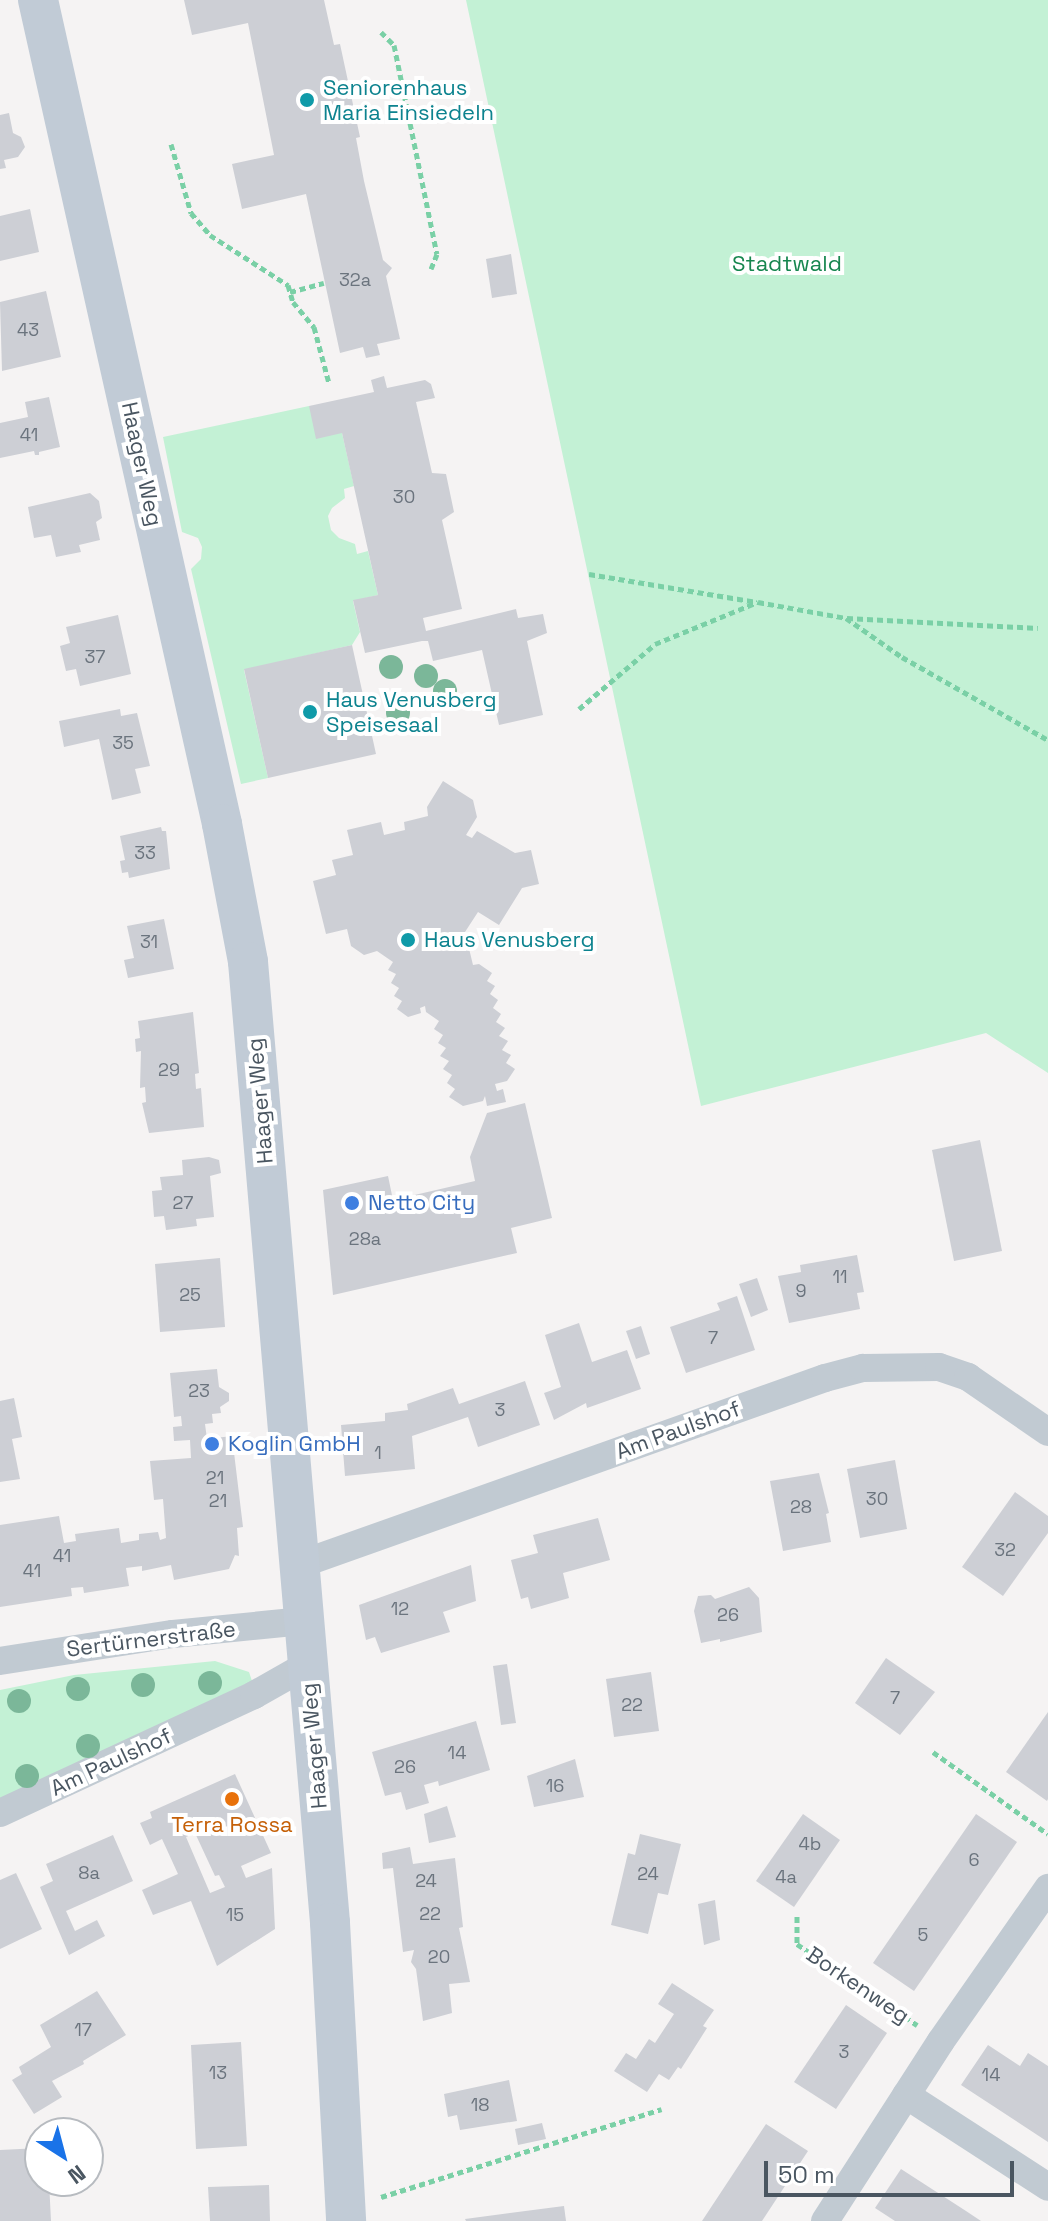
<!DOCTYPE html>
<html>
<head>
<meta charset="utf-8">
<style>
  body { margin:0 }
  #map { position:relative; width:1048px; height:2221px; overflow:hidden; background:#f5f3f3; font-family:"Space Grotesk",sans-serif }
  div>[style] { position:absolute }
  .green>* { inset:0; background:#c3f1d5 }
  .building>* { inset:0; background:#cdcfd5 }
  .path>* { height:5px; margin-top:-2.5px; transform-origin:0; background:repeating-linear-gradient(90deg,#7ad0a6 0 6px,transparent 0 10px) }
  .street>* { height:28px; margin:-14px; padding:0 14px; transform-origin:14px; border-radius:14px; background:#c1cad2 }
  .secondary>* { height:40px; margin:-20px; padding:0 20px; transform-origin:20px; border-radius:20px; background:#c1cbd6 }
  .trees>* { width:24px; height:24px; margin:-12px; border-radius:50%; background:#7bb799 }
  .dots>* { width:22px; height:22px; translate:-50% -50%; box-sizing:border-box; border:4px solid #fff; border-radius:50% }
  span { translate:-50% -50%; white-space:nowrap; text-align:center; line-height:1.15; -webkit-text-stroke:8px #fff; paint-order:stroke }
  .number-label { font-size:18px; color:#6b747e }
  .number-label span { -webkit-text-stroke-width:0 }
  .culture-label { font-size:22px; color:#0d838f }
  .left { translate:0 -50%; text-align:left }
  .park-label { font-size:22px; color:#17864f }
  .street-label { font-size:22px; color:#4a5661 }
  .shop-label { font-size:22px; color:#366cbe }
  .food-label { font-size:22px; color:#c56008 }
  .north { position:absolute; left:24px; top:2117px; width:80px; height:80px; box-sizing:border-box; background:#fff; border:2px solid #b7bbc0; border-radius:50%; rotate:144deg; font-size:22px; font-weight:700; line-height:32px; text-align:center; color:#4a5661 }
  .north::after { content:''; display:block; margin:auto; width:28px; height:36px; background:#1a73e8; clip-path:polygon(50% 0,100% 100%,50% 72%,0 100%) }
  .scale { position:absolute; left:764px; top:2161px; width:250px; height:36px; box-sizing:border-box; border:4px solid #4a5661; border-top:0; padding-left:10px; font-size:24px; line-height:28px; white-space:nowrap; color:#4a5661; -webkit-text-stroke:6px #fff; paint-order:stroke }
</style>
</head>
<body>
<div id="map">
  <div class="green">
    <div style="clip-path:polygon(466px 0,1048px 0,1048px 1073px,986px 1033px,701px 1106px)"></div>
    <div style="clip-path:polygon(309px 406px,342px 433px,354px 486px,344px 489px,345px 498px,332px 508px,328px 516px,331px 530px,339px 538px,355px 544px,357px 554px,368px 551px,378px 595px,353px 601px,360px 632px,352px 645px,244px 670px,268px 778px,241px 784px,191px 569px,201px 559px,202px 547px,198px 538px,182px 532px,163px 437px)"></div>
    <div style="clip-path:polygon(215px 1661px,249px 1672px,252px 1681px,0 1803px,0 1690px,74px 1675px)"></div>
  </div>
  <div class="building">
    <div style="clip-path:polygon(184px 0,324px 0,334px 45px,340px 44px,360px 137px,356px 138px,364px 181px,383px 260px,392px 268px,386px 276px,400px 339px,377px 344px,380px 355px,366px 358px,363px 347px,340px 353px,306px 194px,242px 209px,232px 164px,274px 155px,248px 23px,192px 35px)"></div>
    <div style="clip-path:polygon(9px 113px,13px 133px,21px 137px,25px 147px,18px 157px,4px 160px,6px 168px,0 169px,0 115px)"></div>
    <div style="clip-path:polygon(30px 209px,39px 252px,0 261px,0 216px)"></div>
    <div style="clip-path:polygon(511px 254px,517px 294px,492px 298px,486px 259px)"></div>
    <div style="clip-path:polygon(46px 291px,61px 357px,2px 371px,0 302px)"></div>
    <div style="clip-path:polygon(384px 376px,387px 388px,425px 380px,431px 384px,435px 398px,416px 402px,432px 473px,446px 474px,454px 512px,442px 520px,462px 609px,423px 618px,426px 631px,516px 609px,518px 618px,543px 614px,547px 633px,527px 641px,543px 715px,499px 725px,482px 650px,433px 661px,428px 641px,422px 641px,365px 653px,353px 600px,378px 595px,342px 433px,316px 439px,309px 406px,374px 392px,371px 380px)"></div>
    <div style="clip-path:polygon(49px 397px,60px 447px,39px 452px,39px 455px,35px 455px,34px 451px,0 458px,0 423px,28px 417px,25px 402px)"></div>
    <div style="clip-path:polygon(90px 493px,99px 501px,102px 518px,96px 522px,100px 540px,79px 545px,81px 552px,56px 557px,51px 535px,34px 538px,28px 507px)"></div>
    <div style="clip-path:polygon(118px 615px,131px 674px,80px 686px,76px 669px,66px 671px,60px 646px,70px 643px,66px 627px)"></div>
    <div style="clip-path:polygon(352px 645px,376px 754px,268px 778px,244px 669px)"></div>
    <div style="clip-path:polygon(120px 709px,121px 716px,137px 713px,150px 766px,135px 769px,141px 793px,112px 800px,99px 739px,64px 747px,59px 721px)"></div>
    <div style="clip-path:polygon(443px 781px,473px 800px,477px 817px,466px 835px,472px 838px,477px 831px,515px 853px,531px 850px,539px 884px,522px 888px,499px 925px,478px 912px,465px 932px,473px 965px,479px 964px,492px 973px,487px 981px,495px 986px,490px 994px,498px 1000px,493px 1008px,501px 1014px,496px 1022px,505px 1028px,499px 1036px,508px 1041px,502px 1050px,511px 1055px,506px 1063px,515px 1069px,507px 1081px,495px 1084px,497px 1091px,503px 1089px,506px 1102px,487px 1106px,485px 1096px,483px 1101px,463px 1106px,449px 1097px,455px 1089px,447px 1083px,452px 1075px,443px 1069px,449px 1061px,440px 1056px,446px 1048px,438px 1043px,443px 1035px,434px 1029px,439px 1021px,426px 1012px,425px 1006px,420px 1008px,421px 1013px,408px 1017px,397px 1009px,402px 1001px,394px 996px,399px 988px,391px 983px,396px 974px,388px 970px,393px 962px,377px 951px,364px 955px,351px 946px,347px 929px,326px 934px,313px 881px,336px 875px,332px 860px,353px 855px,347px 830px,381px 822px,384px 835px,405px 830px,404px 822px,428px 816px,427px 807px)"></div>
    <div style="clip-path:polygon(161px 827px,162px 831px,166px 831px,170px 869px,129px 878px,128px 872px,122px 873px,120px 861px,125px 860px,120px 836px)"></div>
    <div style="clip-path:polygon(164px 919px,174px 969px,128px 978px,124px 960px,134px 958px,127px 926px)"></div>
    <div style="clip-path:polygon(193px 1012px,199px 1073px,195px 1074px,196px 1089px,201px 1088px,204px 1127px,149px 1133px,142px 1103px,146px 1102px,145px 1087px,140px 1088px,141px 1051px,136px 1052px,135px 1039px,140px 1038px,138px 1021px)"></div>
    <div style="clip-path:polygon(525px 1103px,552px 1218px,511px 1228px,517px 1253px,333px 1295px,323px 1190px,388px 1176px,393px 1200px,475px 1181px,470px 1157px,487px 1113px)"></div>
    <div style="clip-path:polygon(980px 1140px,1002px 1251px,954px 1261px,932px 1150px)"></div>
    <div style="clip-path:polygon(209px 1157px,219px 1160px,221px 1173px,210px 1176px,214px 1217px,196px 1219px,197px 1226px,166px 1230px,164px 1216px,154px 1217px,152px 1191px,162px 1190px,160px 1177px,183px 1175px,182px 1160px)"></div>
    <div style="clip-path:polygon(857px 1255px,864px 1292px,857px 1293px,860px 1309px,789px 1323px,778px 1276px,801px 1272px,800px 1265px)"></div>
    <div style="clip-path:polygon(220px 1258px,225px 1327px,160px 1332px,155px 1264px)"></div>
    <div style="clip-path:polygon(757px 1278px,768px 1310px,751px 1317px,739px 1284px)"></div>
    <div style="clip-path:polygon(737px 1296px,755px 1350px,686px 1373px,670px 1327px,720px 1310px,717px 1303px)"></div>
    <div style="clip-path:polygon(579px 1323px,592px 1362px,627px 1350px,641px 1389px,587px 1408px,586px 1403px,554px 1420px,544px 1393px,561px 1387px,545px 1335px)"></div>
    <div style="clip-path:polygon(641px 1326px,650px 1354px,636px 1359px,626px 1331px)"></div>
    <div style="clip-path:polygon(217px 1369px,219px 1387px,229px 1393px,229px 1401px,220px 1407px,221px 1413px,212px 1414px,213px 1423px,205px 1424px,207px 1439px,232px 1436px,243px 1527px,237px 1528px,239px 1556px,235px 1555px,229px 1569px,174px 1580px,171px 1565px,142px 1571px,142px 1566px,126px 1568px,129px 1586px,84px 1593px,83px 1587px,71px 1588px,72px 1596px,0 1607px,0 1525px,59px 1516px,64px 1543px,76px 1541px,75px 1534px,119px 1528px,121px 1543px,139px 1540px,139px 1534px,158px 1532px,160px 1540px,166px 1538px,163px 1499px,154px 1500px,150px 1461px,191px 1458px,190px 1440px,174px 1441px,173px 1427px,182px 1426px,181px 1416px,174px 1417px,170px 1373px)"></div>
    <div style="clip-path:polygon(525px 1381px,540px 1425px,478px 1447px,468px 1417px,412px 1436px,415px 1469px,345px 1476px,341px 1425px,385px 1421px,385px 1413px,408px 1410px,407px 1404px,453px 1388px,459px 1404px)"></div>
    <div style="clip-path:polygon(14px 1398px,22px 1437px,12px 1439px,20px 1479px,0 1482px,0 1401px)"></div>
    <div style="clip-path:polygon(895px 1460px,907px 1529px,860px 1538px,847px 1469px)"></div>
    <div style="clip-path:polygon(819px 1473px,829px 1513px,826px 1514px,831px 1542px,783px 1551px,770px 1481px)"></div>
    <div style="clip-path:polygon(1015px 1492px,1048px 1516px,1048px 1533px,1003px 1596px,962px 1567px)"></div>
    <div style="clip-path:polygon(598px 1518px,610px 1560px,563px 1573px,569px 1598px,531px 1609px,528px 1597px,521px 1599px,511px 1560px,538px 1553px,533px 1535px)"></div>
    <div style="clip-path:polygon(471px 1565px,476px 1601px,443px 1612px,450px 1632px,381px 1653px,375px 1637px,366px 1640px,359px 1605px)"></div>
    <div style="clip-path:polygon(749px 1587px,759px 1598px,762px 1632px,720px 1642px,720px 1639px,701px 1643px,694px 1611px,698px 1596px,711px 1595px,715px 1599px)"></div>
    <div style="clip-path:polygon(886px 1658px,935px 1692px,900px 1735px,855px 1703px)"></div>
    <div style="clip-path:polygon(507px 1664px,516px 1723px,501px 1725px,493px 1666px)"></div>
    <div style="clip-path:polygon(651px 1672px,659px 1731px,614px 1737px,606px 1679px)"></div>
    <div style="clip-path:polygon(1048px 1712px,1048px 1799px,1047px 1801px,1006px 1772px)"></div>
    <div style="clip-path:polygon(476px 1721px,490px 1770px,439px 1786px,438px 1781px,424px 1785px,429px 1803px,406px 1810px,401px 1792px,385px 1796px,372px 1752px)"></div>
    <div style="clip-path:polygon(575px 1759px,584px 1797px,534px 1807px,527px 1776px)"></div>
    <div style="clip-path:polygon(evenodd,235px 1774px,271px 1853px,241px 1866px,246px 1878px,272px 1868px,275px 1929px,217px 1966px,191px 1901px,153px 1915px,142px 1890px,178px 1874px,162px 1839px,150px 1845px,140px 1823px,152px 1818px,150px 1812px,235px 1774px,195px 1833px,215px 1876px,219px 1875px,225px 1887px,210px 1893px,186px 1837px,195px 1833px)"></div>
    <div style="clip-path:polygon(447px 1806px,456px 1837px,429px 1843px,424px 1814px)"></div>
    <div style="clip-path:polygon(803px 1814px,840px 1840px,794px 1907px,756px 1881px)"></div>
    <div style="clip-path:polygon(976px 1814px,1017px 1842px,914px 1991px,873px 1963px)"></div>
    <div style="clip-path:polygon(640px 1834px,681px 1844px,668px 1895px,658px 1893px,648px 1934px,611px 1925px,628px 1853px,635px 1855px)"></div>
    <div style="clip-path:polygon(113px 1835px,133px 1881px,66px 1911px,75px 1931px,97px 1920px,105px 1936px,69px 1955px,40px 1887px,53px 1881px,46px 1864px)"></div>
    <div style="clip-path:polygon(410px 1847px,413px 1864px,455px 1858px,463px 1927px,459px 1928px,470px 1982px,449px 1984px,452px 2013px,423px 2021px,416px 1969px,411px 1962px,414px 1950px,403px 1952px,393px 1868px,383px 1869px,382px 1853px)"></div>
    <div style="clip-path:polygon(16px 1873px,42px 1929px,0 1949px,0 1880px)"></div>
    <div style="clip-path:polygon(715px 1900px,720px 1940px,704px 1945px,698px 1904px)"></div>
    <div style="clip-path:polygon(672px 1983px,714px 2010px,703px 2026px,707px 2028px,681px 2069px,678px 2067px,669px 2080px,659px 2074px,647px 2092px,614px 2071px,626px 2053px,636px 2059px,649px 2039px,655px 2043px,674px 2014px,658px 2004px)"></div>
    <div style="clip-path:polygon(97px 1991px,126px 2035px,83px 2061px,84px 2064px,52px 2081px,62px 2097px,34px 2114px,12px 2080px,22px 2074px,19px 2067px,51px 2047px,40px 2025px)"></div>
    <div style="clip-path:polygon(846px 2005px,887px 2033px,836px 2109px,794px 2082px)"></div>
    <div style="clip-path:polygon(241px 2042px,247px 2146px,196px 2149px,191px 2045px)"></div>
    <div style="clip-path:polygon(988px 2045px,1020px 2066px,1028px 2053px,1048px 2066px,1048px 2142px,961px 2085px)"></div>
    <div style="clip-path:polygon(509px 2080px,517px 2121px,460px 2130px,457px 2115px,448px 2117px,444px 2094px)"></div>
    <div style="clip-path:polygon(542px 2123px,546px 2139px,518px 2145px,515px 2129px)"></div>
    <div style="clip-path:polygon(766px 2124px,808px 2151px,783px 2189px,762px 2221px,702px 2221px)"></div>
    <div style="clip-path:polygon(40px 2148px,40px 2181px,49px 2181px,51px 2221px,0 2221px,0 2150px)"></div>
    <div style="clip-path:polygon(901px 2169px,966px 2211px,981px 2221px,895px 2221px,875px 2208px)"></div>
    <div style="clip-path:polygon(269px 2185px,270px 2221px,210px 2221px,208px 2187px)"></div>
    <div style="clip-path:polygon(564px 2206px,566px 2221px,466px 2221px,465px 2219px)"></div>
  </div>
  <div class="path">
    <div style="left:381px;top:32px;width:18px;rotate:45deg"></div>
    <div style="left:394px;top:45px;width:213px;rotate:78.4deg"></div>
    <div style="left:437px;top:254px;width:16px;rotate:112deg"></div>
    <div style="left:171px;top:144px;width:72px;rotate:73.8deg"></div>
    <div style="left:191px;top:213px;width:29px;rotate:49deg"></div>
    <div style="left:210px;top:235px;width:93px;rotate:32.7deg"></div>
    <div style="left:288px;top:285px;width:18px;rotate:74deg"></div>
    <div style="left:293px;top:302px;width:33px;rotate:50deg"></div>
    <div style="left:314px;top:327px;width:58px;rotate:75deg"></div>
    <div style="left:290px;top:292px;width:35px;rotate:-15deg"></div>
    <div style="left:589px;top:574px;width:170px;rotate:9.5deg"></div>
    <div style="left:847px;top:618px;width:191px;rotate:3deg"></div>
    <div style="left:579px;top:709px;width:100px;rotate:-40.5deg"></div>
    <div style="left:655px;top:644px;width:111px;rotate:-22.2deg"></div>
    <div style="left:758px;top:602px;width:89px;rotate:10.3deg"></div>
    <div style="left:846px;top:618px;width:68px;rotate:34.9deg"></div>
    <div style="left:902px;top:657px;width:168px;rotate:29.6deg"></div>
    <div style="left:933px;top:1752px;width:141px;rotate:35.5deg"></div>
    <div style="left:797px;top:1916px;width:28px;rotate:90deg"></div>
    <div style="left:797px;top:1944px;width:145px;rotate:34deg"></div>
    <div style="left:381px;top:2197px;width:294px;rotate:-17.4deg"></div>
  </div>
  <div class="street">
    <div style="left:301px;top:1564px;width:556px;rotate:-19.54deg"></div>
    <div style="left:825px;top:1378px;width:39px;rotate:-15deg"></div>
    <div style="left:863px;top:1368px;width:76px;rotate:-0.8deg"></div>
    <div style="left:939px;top:1367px;width:31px;rotate:19deg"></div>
    <div style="left:968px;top:1377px;width:97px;rotate:34.5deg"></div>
    <div style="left:0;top:1661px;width:175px;rotate:-8.9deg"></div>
    <div style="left:173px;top:1634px;width:131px;rotate:-5.7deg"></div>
    <div style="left:0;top:1813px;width:280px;rotate:-24.9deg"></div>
    <div style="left:254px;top:1695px;width:61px;rotate:-29.5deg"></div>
    <div style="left:906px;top:2095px;width:169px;rotate:32.9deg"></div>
    <div style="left:825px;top:2221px;width:214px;rotate:-57.2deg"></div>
    <div style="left:941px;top:2041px;width:187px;rotate:-55deg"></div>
  </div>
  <div class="secondary">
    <div style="left:38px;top:0;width:844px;rotate:77.41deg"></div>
    <div style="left:222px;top:824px;width:140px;rotate:79.3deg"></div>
    <div style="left:248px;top:962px;width:964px;rotate:85.12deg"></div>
    <div style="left:330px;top:1923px;width:298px;rotate:86.9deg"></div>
  </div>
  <div class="trees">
    <div style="left:391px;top:667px"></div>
    <div style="left:426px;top:676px"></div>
    <div style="left:445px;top:691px"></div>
    <div style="left:398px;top:713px"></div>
    <div style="left:210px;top:1683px"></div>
    <div style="left:143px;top:1685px"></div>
    <div style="left:78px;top:1689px"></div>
    <div style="left:19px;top:1701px"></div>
    <div style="left:88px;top:1746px"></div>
    <div style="left:27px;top:1776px"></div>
  </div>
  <div class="dots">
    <div style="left:307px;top:100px;background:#0f9aa8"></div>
    <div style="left:310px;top:712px;background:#0f9aa8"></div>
    <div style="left:408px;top:940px;background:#0f9aa8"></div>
    <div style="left:352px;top:1203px;background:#3f7fe0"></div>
    <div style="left:212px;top:1444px;background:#3f7fe0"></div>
    <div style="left:232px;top:1799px;background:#e8710a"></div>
  </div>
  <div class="number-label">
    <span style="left:355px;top:280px">32a</span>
    <span style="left:28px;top:330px">43</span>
    <span style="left:29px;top:435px">41</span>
    <span style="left:404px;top:497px">30</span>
    <span style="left:95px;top:657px">37</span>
    <span style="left:123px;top:743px">35</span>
    <span style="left:145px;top:853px">33</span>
    <span style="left:149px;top:942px">31</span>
    <span style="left:169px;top:1070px">29</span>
    <span style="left:183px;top:1203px">27</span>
    <span style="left:365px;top:1239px">28a</span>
    <span style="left:840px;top:1277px">11</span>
    <span style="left:801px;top:1291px">9</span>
    <span style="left:190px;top:1295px">25</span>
    <span style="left:713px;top:1338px">7</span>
    <span style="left:199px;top:1391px">23</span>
    <span style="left:500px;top:1410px">3</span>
    <span style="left:378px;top:1453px">1</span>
    <span style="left:215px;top:1478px">21</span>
    <span style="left:877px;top:1499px">30</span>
    <span style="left:218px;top:1501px">21</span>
    <span style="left:801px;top:1507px">28</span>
    <span style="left:1005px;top:1550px">32</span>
    <span style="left:62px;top:1556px">41</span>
    <span style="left:32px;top:1571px">41</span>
    <span style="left:400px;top:1609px">12</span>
    <span style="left:728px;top:1615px">26</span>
    <span style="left:895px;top:1698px">7</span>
    <span style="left:632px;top:1705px">22</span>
    <span style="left:457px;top:1753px">14</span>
    <span style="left:405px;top:1767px">26</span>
    <span style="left:555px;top:1786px">16</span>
    <span style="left:810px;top:1844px">4b</span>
    <span style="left:974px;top:1860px">6</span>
    <span style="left:89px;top:1873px">8a</span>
    <span style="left:648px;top:1874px">24</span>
    <span style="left:786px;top:1877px">4a</span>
    <span style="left:426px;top:1881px">24</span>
    <span style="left:430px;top:1914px">22</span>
    <span style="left:235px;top:1915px">15</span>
    <span style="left:923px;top:1935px">5</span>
    <span style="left:439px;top:1957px">20</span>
    <span style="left:83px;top:2030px">17</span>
    <span style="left:844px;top:2052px">3</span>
    <span style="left:218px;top:2073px">13</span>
    <span style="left:991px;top:2075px">14</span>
    <span style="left:480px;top:2105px">18</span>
  </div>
  <div class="culture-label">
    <span class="left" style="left:323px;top:100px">Seniorenhaus<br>Maria Einsiedeln</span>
    <span class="left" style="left:326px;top:712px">Haus Venusberg<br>Speisesaal</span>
    <span class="left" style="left:424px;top:940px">Haus Venusberg</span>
  </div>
  <div class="park-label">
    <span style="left:787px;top:264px">Stadtwald</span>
  </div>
  <div class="street-label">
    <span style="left:142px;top:464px;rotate:78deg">Haager Weg</span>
    <span style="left:260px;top:1101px;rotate:-95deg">Haager Weg</span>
    <span style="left:678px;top:1430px;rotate:-20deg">Am Paulshof</span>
    <span style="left:151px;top:1639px;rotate:-7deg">Sertürnerstraße</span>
    <span style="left:314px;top:1746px;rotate:-95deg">Haager Weg</span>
    <span style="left:111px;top:1762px;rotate:-25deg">Am Paulshof</span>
    <span style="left:858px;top:1985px;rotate:34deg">Borkenweg</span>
  </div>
  <div class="shop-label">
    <span class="left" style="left:368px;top:1203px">Netto City</span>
    <span class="left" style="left:228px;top:1444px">Koglin GmbH</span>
  </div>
  <div class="food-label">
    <span style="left:232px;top:1825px">Terra Rossa</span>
  </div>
  <div class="north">N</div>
  <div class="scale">50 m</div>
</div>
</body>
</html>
